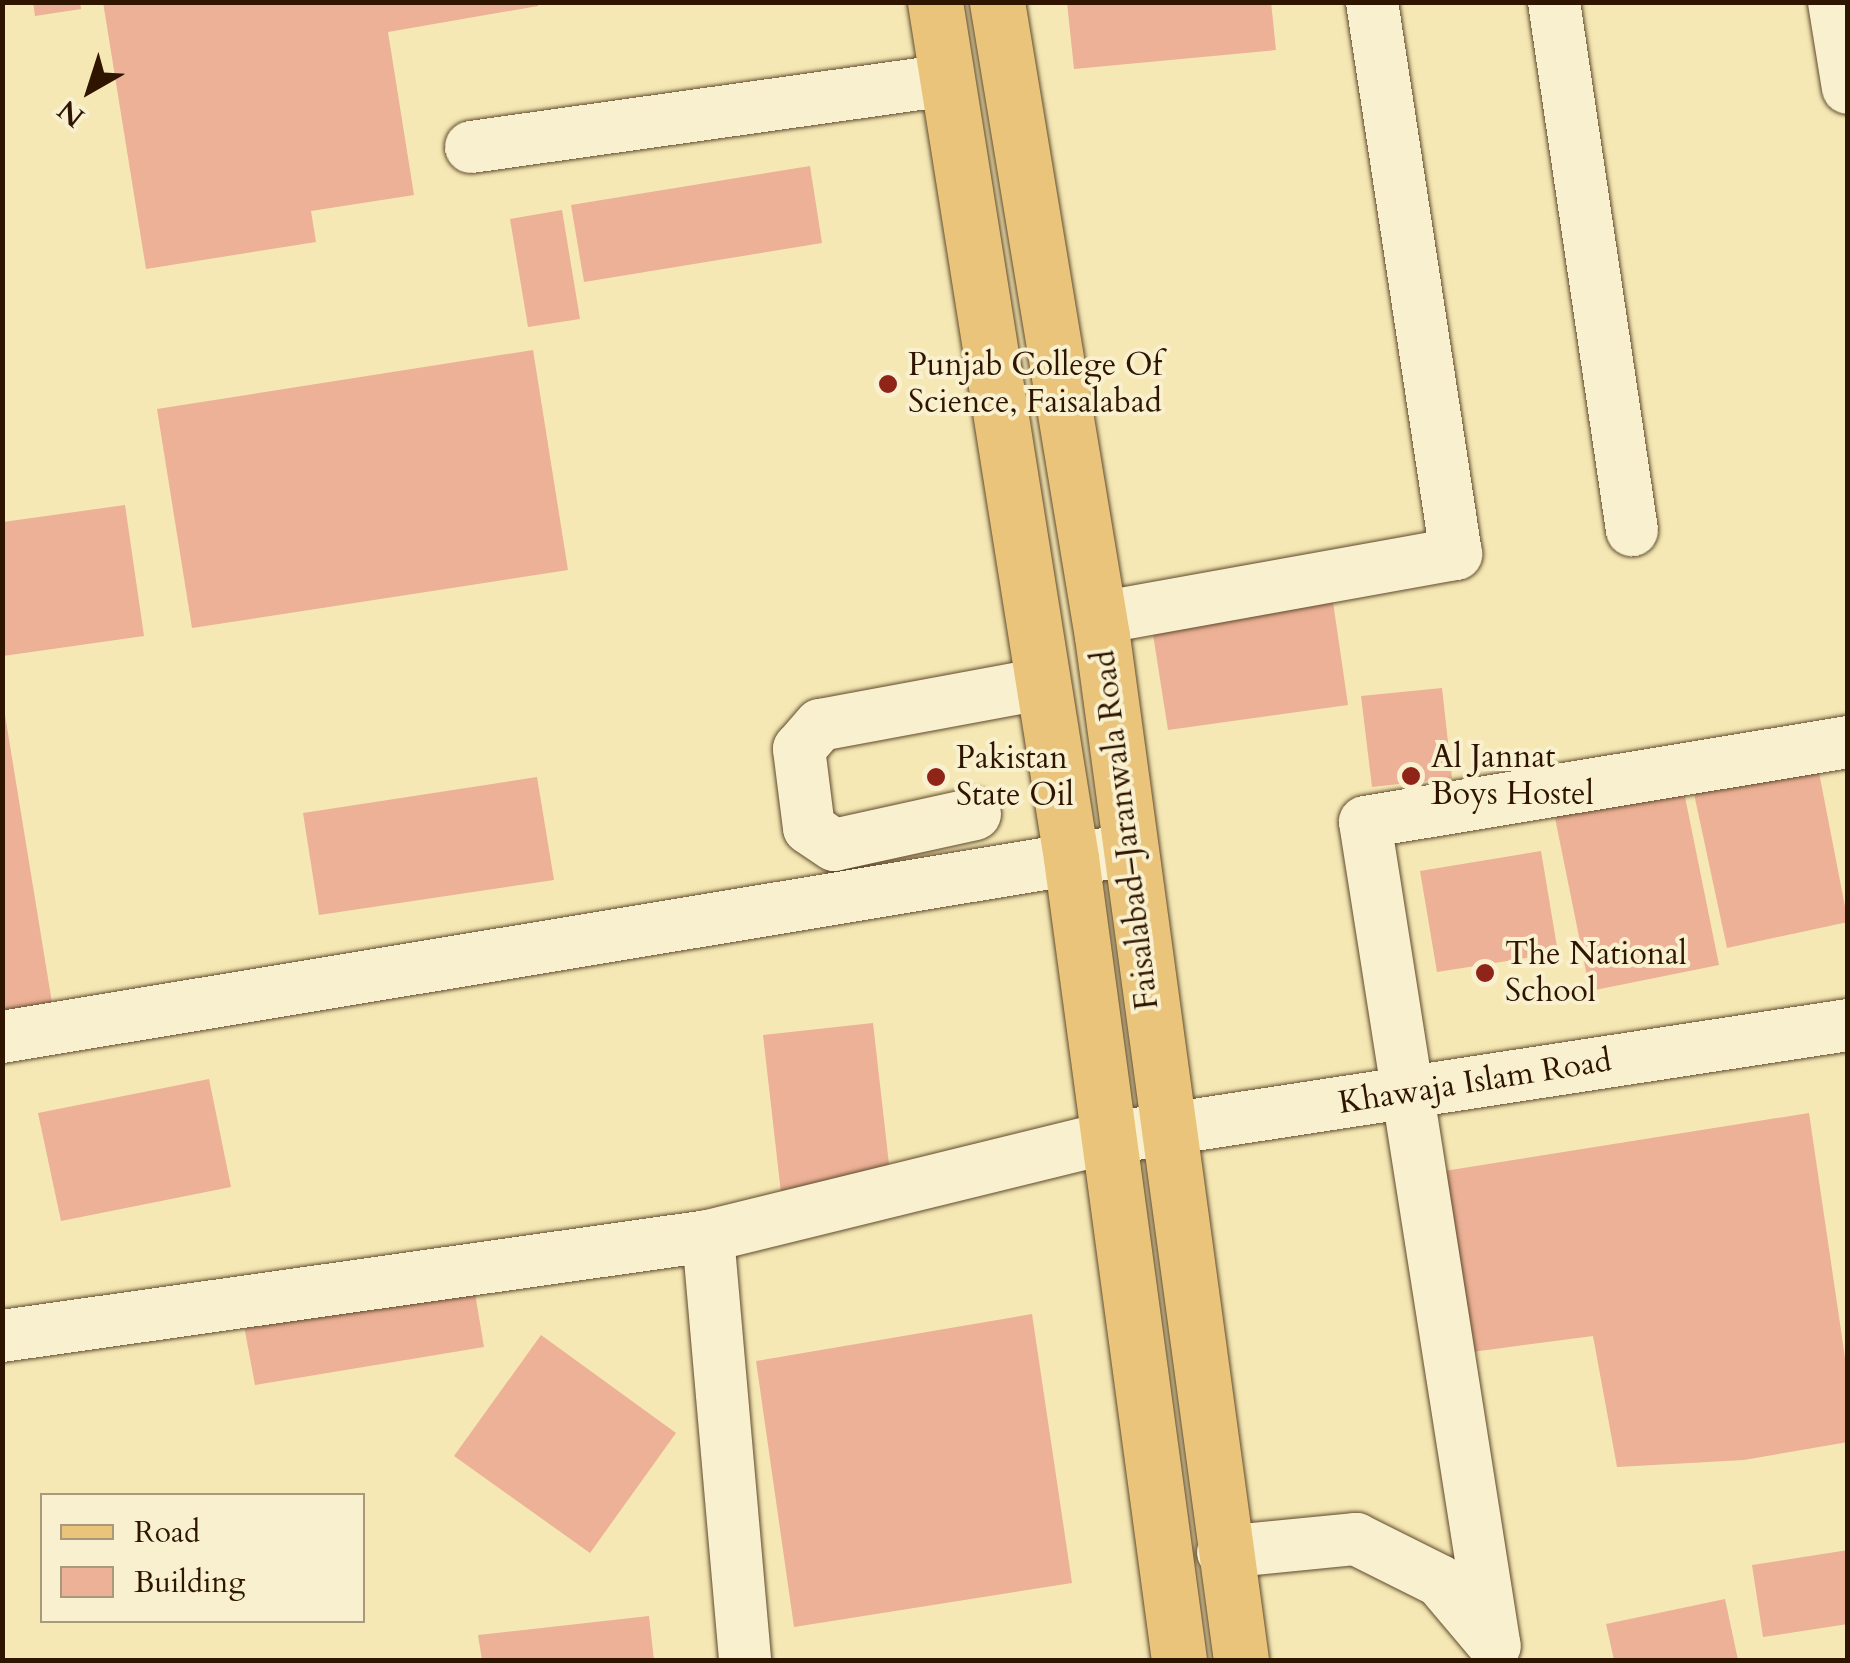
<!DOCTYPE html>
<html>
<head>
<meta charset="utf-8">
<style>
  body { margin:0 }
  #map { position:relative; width:1850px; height:1663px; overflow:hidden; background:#f5e8b4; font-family:Cardo,serif }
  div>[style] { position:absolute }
  .building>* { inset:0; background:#ecb196 }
  .roads { filter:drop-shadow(0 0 2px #604a2d) drop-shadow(0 0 2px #604a2d) }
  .minor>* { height:52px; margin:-26px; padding:0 26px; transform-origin:26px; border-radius:26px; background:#f8f0ce }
  .major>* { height:55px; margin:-27.5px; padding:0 27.5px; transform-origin:27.5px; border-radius:27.5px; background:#eac47a }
  .dots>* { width:28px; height:28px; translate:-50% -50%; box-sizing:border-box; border:5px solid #f8f0ce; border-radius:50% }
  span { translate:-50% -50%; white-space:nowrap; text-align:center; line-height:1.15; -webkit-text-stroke:8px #f8f0ce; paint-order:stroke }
  .poi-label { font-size:32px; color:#2f1500 }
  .left { translate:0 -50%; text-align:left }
  .street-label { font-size:32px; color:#2f1500 }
  .frame { position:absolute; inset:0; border:5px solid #2f1500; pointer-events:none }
  .legend { position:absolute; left:40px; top:1493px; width:325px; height:130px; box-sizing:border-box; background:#f8f0ce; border:2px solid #a8987c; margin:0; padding:12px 18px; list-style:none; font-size:30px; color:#2f1500 }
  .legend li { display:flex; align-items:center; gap:20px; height:50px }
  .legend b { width:50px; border:2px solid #a8987c }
  .north { position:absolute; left:40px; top:40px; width:100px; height:100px; -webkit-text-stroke:8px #f8f0ce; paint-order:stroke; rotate:219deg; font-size:28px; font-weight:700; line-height:40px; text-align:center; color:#2f1500 }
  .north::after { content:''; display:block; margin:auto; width:35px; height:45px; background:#2f1500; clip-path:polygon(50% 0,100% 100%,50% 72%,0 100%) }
</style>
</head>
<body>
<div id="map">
  <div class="building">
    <div style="clip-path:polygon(33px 2px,80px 2px,81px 9px,35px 16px)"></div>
    <div style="clip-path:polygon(103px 2px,537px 2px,538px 6px,388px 32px,414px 195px,311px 211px,316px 242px,146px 269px)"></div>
    <div style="clip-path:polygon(1067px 2px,1271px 2px,1276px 50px,1074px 69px)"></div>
    <div style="clip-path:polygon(810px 166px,822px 243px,584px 282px,571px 205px)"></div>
    <div style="clip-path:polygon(562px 210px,580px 319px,528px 327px,510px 219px)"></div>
    <div style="clip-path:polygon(533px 350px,568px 570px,192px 628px,157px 409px)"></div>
    <div style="clip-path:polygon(125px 505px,144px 636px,3px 656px,3px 522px)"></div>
    <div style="clip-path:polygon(1333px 602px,1348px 705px,1168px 730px,1152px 628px)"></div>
    <div style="clip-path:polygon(1442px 688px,1452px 778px,1372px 787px,1361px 696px)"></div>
    <div style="clip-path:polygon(5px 715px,53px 1009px,2px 1017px,2px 716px)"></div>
    <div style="clip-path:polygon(1817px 762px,1848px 922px,1727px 948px,1693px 789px)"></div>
    <div style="clip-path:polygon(537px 777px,554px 880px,319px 915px,303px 813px)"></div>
    <div style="clip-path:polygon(1681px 777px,1719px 965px,1590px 991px,1552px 803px)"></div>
    <div style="clip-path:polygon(1541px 851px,1558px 953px,1437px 972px,1420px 871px)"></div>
    <div style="clip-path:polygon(873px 1023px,891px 1182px,781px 1193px,763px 1035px)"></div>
    <div style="clip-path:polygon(209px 1079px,231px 1187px,61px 1221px,38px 1113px)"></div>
    <div style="clip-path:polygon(1809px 1113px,1848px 1378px,1848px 1442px,1744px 1460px,1617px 1467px,1593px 1336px,1472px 1352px,1438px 1172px)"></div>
    <div style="clip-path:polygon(474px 1287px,484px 1347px,255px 1385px,244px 1326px)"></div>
    <div style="clip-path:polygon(1032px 1314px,1072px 1583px,794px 1627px,756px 1361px)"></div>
    <div style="clip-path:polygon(541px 1335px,676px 1433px,590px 1553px,454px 1456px)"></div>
    <div style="clip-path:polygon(1848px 1550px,1848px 1624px,1763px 1637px,1752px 1565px)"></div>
    <div style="clip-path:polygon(1725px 1599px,1738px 1660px,1614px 1660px,1606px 1624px)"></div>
    <div style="clip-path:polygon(649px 1616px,654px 1660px,482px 1660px,478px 1635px)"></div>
  </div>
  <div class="roads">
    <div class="minor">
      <div style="left:1554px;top:2px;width:534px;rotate:81.6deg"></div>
      <div style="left:1834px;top:2px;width:87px;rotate:80.8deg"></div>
      <div style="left:471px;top:147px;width:481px;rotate:-8deg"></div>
      <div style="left:1099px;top:618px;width:363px;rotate:-10.2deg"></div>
      <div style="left:1456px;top:554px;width:558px;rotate:-98.65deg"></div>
      <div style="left:975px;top:814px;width:144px;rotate:167.6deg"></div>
      <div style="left:834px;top:845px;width:30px;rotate:-146deg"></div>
      <div style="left:809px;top:828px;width:80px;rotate:-97.2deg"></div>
      <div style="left:799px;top:749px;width:32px;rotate:-49deg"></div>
      <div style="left:820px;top:725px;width:225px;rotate:-10.5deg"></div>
      <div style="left:2px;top:1037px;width:1141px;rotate:-9.43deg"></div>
      <div style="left:708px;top:1236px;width:426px;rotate:85deg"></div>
      <div style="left:2px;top:1336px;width:713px;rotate:-8.06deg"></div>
      <div style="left:708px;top:1236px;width:407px;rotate:-13.8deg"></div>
      <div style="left:1103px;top:1139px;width:754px;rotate:-8.7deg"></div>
      <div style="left:1223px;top:1552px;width:134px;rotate:-5.6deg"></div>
      <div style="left:1356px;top:1539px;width:94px;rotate:26.6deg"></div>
      <div style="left:1440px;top:1581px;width:85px;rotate:49.8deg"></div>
      <div style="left:1494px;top:1642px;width:830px;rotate:-98.94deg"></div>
      <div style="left:1365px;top:822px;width:490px;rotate:-9.4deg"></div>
    </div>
    <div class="major">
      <div style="left:935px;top:2px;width:867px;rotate:80.97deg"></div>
      <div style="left:1071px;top:858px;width:809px;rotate:82.33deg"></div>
      <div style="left:997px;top:2px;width:643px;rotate:80.6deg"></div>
      <div style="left:1102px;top:636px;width:1033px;rotate:82.27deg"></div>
    </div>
  </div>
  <div class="dots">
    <div style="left:888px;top:384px;background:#8f2418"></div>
    <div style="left:1411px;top:776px;background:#8f2418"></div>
    <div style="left:936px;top:777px;background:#8f2418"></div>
    <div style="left:1485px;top:973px;background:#8f2418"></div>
  </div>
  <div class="poi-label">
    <span class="left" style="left:908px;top:384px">Punjab College Of<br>Science, Faisalabad</span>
    <span class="left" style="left:1431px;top:776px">Al Jannat<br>Boys Hostel</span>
    <span class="left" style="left:956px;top:777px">Pakistan<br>State Oil</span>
    <span class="left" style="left:1505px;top:973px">The National<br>School</span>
  </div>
  <div class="street-label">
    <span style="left:1126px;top:830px;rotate:-97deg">Faisalabad–Jaranwala Road</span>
    <span style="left:1475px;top:1082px;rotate:-9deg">Khawaja Islam Road</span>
  </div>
  <div class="frame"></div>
  <ul class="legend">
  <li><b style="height:12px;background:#eac47a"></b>Road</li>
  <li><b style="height:28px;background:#ecb196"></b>Building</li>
  </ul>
  <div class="north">N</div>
</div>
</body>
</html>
